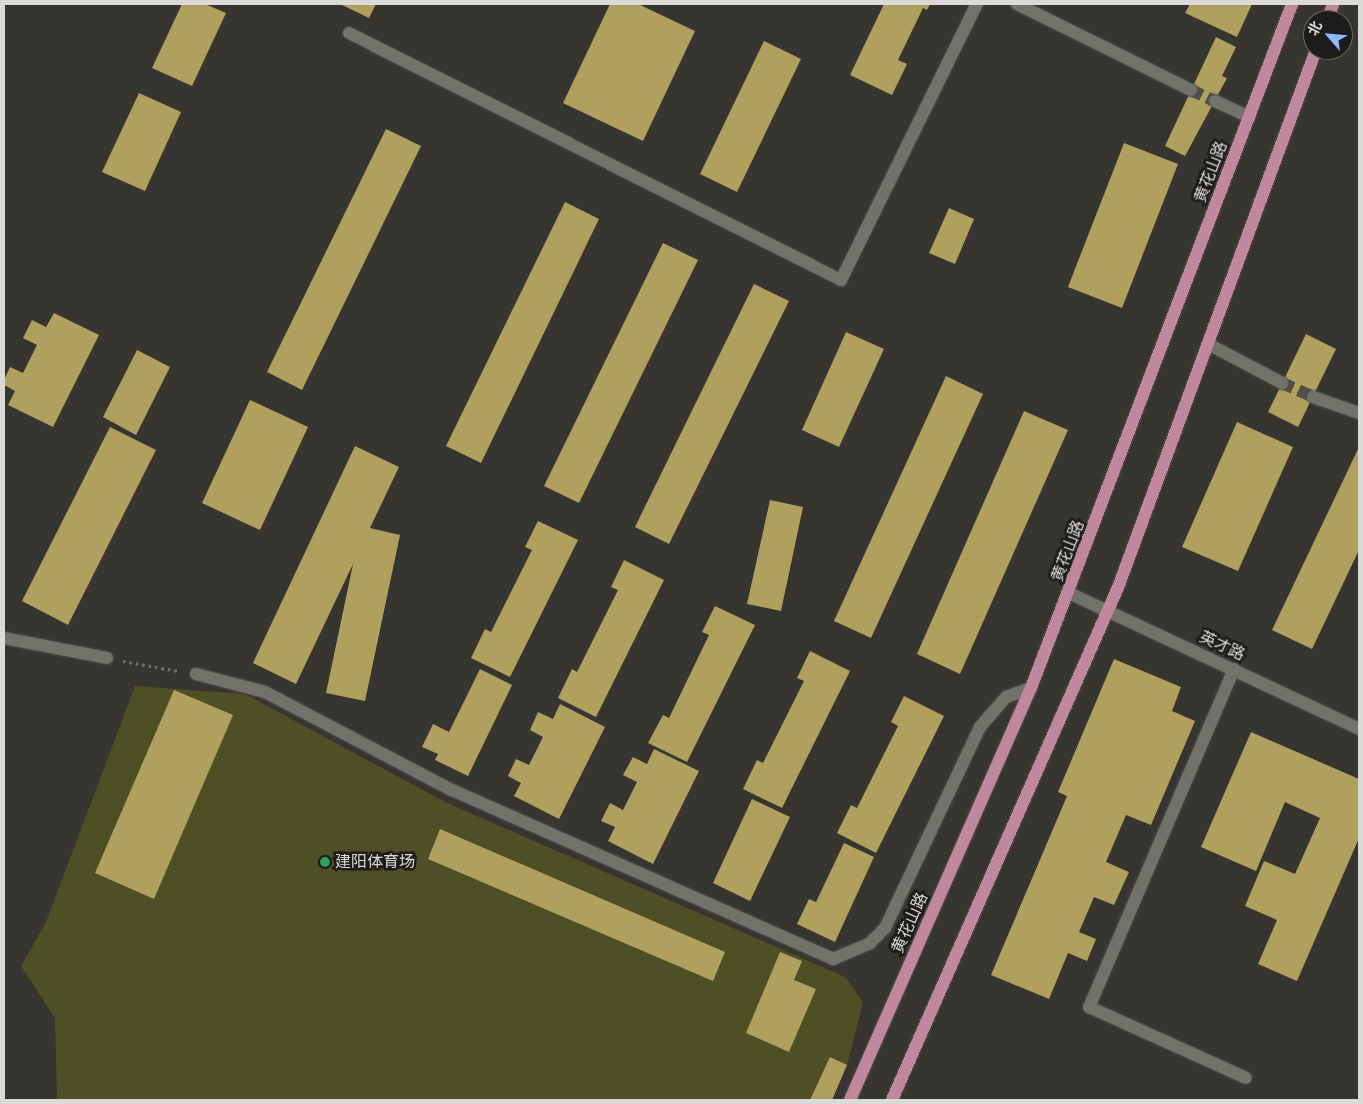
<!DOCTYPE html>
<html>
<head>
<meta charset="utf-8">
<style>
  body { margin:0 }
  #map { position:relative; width:1363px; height:1104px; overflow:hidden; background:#36352f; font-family:"Zilla Slab","Noto Sans SC",serif }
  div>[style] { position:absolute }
  .green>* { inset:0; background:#4e4f24 }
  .building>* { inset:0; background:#afa05e }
  .minor-tunnel>* { height:12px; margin-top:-6px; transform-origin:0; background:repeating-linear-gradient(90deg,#4f4e48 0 12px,transparent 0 18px) }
  .path>* { height:3px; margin-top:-1.5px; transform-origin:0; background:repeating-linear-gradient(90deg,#706f6a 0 2.5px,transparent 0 6.5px) }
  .roads { filter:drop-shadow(0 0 1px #53514c) drop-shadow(0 0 1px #53514c) }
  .minor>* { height:12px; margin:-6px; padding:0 6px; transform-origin:6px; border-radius:6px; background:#72716a }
  .major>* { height:12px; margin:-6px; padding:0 6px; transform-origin:6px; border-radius:6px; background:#c0879d }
  .dots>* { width:14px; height:14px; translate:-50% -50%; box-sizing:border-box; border:2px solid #1d1c1a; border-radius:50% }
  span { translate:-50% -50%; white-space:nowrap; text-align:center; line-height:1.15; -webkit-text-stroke:5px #1d1c1a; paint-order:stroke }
  .street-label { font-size:16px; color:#dbdad6 }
  .poi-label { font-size:16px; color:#dbdad6 }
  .left { translate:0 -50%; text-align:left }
  .frame { position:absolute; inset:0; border:5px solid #dbdad6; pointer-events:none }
  .north { position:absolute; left:1303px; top:10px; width:50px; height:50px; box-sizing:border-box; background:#1d1c1a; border:1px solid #696865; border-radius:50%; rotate:297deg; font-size:14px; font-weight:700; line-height:20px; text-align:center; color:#dbdad6 }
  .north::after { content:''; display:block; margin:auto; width:18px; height:22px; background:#8fb8fd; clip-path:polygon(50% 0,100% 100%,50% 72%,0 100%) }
</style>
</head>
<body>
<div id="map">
  <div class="green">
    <div style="clip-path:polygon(135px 686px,245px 694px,445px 802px,845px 977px,863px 1002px,847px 1065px,832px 1100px,57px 1100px,55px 1018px,21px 966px,46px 922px)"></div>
  </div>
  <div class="building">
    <div style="clip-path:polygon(182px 4px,205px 4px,226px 13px,192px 86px,152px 68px)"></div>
    <div style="clip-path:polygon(340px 4px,376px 4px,369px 18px)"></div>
    <div style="clip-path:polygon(610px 4px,638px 4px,695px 31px,643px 141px,563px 103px)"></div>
    <div style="clip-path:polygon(884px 4px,930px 4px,927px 10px,923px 8px,898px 60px,907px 64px,892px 95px,850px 75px)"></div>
    <div style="clip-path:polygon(1190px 4px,1252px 4px,1237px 37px,1185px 13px)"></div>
    <div style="clip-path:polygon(1216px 37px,1236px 47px,1222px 76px,1227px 78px,1185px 156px,1165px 146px)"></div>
    <div style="clip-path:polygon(764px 41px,801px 59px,737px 192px,700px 174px)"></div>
    <div style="clip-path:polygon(139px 93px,181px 112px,145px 191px,102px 172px)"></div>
    <div style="clip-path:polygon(386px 129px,421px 146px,302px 390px,267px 372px)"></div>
    <div style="clip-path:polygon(1124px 143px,1178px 164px,1122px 308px,1068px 287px)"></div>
    <div style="clip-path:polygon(565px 202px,599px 219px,481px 463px,446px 446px)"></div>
    <div style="clip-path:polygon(949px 208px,974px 219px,955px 264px,929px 253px)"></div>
    <div style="clip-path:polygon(663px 243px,698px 260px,579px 503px,544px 486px)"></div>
    <div style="clip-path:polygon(754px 284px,789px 301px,669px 544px,635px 527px)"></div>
    <div style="clip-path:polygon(54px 313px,99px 335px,53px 427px,8px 405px,15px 391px,4px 385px,4px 380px,10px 367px,23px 373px,37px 345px,23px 338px,32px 320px,46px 327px)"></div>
    <div style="clip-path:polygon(846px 332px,884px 349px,839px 447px,802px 430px)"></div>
    <div style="clip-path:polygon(1306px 334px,1336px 349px,1298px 427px,1268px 412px)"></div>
    <div style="clip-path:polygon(137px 350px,170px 367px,136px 435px,103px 417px)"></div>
    <div style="clip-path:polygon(946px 376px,983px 394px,871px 638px,834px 621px)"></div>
    <div style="clip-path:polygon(250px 400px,308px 427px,260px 530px,202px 503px)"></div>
    <div style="clip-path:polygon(1024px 411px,1068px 430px,960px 674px,917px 654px)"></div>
    <div style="clip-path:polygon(1237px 422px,1293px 447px,1238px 571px,1182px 547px)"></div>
    <div style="clip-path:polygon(110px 427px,156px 450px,68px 625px,22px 601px)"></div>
    <div style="clip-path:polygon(355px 446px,399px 467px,370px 528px,400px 535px,365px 701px,326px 693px,353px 564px,296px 684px,253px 663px)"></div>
    <div style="clip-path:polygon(1359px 447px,1359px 550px,1312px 649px,1272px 630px)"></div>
    <div style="clip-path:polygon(770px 500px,803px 507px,781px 611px,747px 604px)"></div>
    <div style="clip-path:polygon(538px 521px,578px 540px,510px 677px,471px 658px,485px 629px,491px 632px,532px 550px,525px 547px)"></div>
    <div style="clip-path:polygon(624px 560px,664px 580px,596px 717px,558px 698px,572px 669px,577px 672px,618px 590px,611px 587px)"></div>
    <div style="clip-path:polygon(715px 606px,755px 625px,687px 762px,648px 743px,663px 715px,669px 718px,709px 635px,702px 632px)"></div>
    <div style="clip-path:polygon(810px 651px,850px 671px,782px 808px,743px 789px,757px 760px,763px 763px,804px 681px,797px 678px)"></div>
    <div style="clip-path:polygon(1114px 659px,1181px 687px,1172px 711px,1195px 721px,1151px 825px,1126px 815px,1106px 862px,1129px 872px,1114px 905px,1094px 897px,1079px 932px,1096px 939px,1087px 961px,1068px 953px,1049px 999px,991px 975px,1067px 796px,1058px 792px)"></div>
    <div style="clip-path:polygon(480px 669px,512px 685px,468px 776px,435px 760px,438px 754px,422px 747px,433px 724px,449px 732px)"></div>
    <div style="clip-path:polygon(174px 690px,233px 715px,154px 899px,95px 873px)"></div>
    <div style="clip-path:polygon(904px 696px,944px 716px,876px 853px,837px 833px,851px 805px,857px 808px,898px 726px,891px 722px)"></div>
    <div style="clip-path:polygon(560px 704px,605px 727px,559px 819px,514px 796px,521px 783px,508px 776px,516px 759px,529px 765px,543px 737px,530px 730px,538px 712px,553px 719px)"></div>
    <div style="clip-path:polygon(1251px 732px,1359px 779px,1359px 838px,1297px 981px,1258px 964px,1277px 920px,1245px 906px,1264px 861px,1295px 874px,1320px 818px,1285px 802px,1256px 871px,1201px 847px)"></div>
    <div style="clip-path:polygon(654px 749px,699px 771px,653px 864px,608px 841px,615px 827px,601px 821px,610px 803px,623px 810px,637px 782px,623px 775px,633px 757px,647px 764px)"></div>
    <div style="clip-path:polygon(752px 799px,790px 817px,750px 901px,713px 883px)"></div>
    <div style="clip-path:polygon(440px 829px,725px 952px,713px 981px,428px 859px)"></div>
    <div style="clip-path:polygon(844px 843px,874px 857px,835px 942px,797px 924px,809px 899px,816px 902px)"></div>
    <div style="clip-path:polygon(780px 952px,802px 961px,794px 980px,816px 989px,789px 1052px,746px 1033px)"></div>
    <div style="clip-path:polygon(830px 1057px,847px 1065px,832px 1100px,810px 1100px)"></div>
  </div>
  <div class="minor-tunnel">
    <div style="left:1191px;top:90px;width:26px;rotate:25deg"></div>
    <div style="left:1282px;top:383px;width:34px;rotate:24deg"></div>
  </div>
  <div class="path">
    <div style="left:123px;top:661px;width:56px;rotate:10.3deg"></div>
  </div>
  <div class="roads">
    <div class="minor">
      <div style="left:1017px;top:4px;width:194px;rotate:26.3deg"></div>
      <div style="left:349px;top:33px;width:551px;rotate:26.66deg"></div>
      <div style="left:841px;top:280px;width:308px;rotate:-63.8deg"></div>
      <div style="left:1215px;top:101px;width:38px;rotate:25deg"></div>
      <div style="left:1208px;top:344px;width:84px;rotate:27.8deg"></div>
      <div style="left:1313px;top:397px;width:49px;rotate:19.2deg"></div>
      <div style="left:1069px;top:593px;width:320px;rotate:25.1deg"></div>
      <div style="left:4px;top:638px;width:105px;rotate:11deg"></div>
      <div style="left:1234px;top:669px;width:368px;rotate:113.2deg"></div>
      <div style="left:1089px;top:1007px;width:172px;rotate:24.3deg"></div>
      <div style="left:196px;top:674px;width:71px;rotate:14.6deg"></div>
      <div style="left:265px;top:692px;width:211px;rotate:27.7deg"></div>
      <div style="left:452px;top:790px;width:417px;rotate:23.9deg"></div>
      <div style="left:833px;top:959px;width:39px;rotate:-23deg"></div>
      <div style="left:869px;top:944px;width:23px;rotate:-45deg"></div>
      <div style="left:885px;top:928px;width:222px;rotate:-64.7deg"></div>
      <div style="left:980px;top:727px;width:40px;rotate:-49deg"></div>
      <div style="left:1006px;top:697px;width:27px;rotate:-20deg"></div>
    </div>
    <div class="major">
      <div style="left:1327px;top:20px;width:17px;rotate:-69deg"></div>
      <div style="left:850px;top:1100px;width:450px;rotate:-66.3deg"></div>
      <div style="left:1031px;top:688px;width:732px;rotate:-69.11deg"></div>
      <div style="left:892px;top:1100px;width:563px;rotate:-66.21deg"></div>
      <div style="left:1119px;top:585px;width:570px;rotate:-69.79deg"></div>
    </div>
  </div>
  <div class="dots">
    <div style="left:325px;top:862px;background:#2e9e5b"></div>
  </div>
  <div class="street-label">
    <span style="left:1211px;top:172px;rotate:-69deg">黄花山路</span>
    <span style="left:1068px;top:551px;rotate:-69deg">黄花山路</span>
    <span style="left:1222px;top:646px;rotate:25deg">英才路</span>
    <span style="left:910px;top:923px;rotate:-66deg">黄花山路</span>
  </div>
  <div class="poi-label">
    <span class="left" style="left:335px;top:862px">建阳体育场</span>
  </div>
  <div class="frame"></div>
  <div class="north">北</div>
</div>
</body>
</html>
